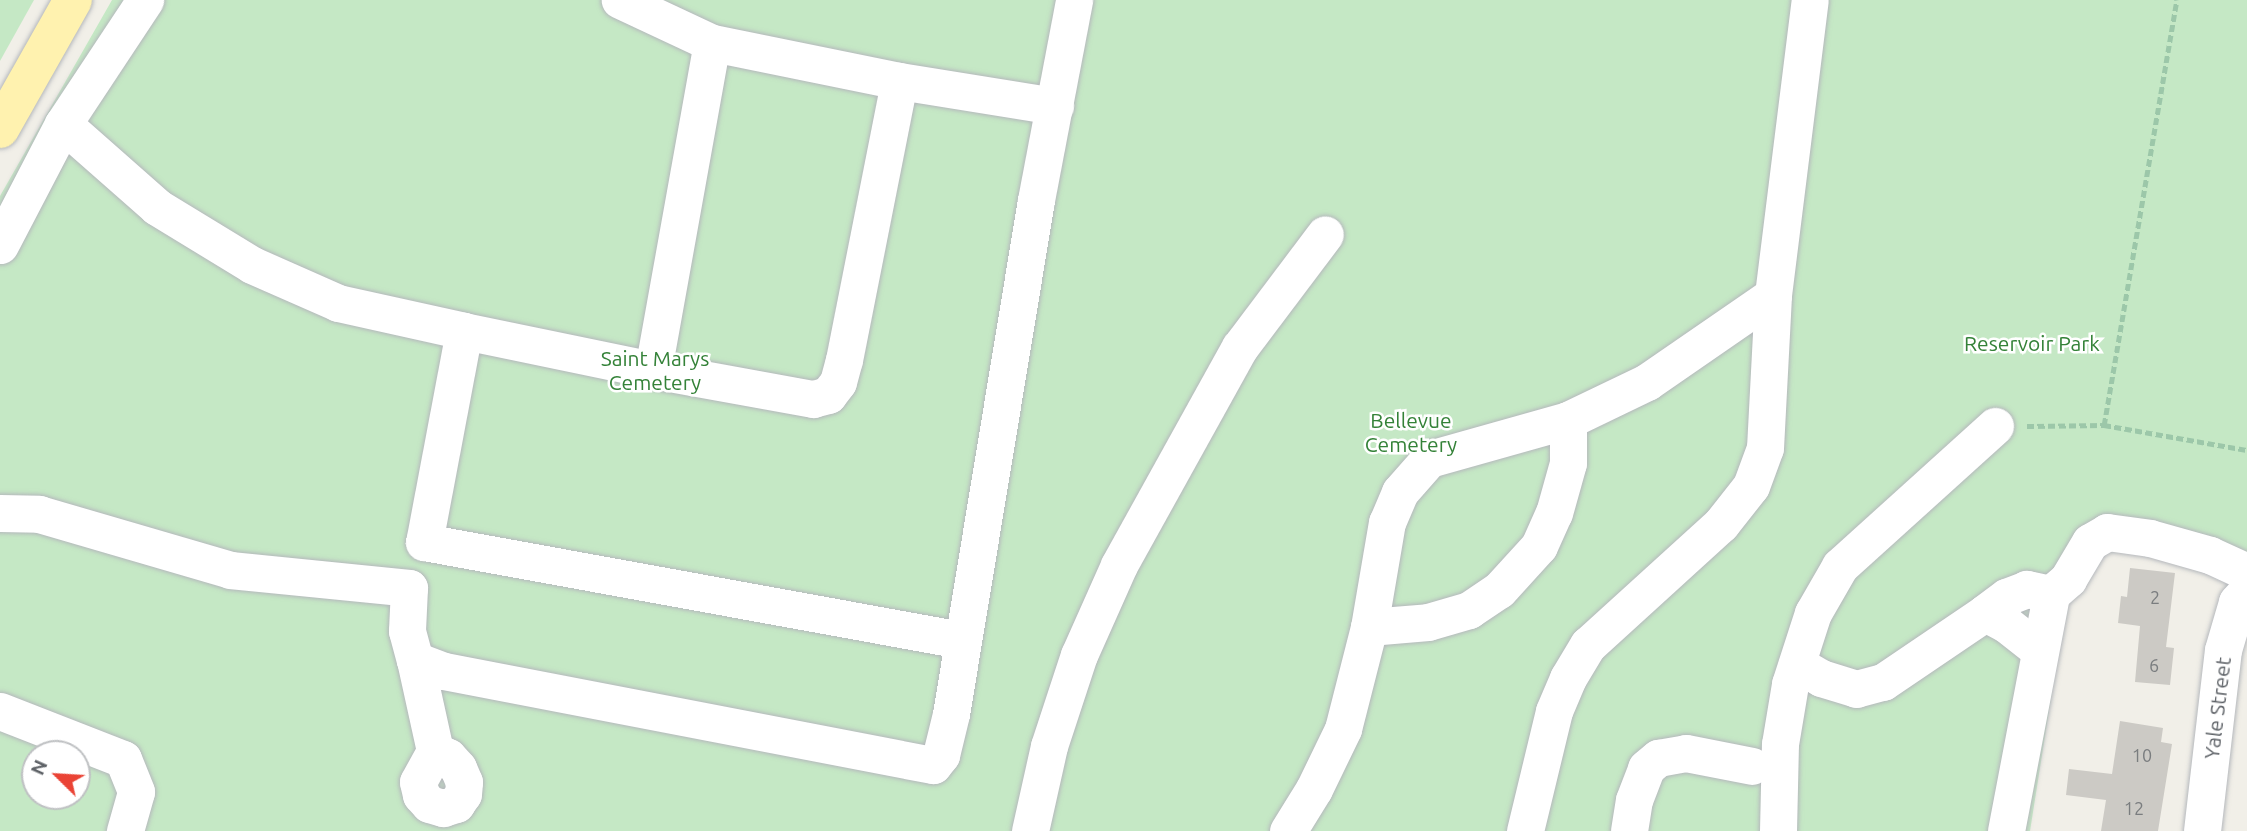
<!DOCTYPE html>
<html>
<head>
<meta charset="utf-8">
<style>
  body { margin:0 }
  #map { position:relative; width:2247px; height:831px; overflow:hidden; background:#f1efe8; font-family:Ubuntu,sans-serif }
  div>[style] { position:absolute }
  .green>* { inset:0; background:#c5e8c5 }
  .building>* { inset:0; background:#cccac5 }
  .path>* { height:4.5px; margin-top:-2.25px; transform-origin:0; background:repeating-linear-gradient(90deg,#9cc7a9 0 7px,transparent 0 10.5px) }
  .roads { filter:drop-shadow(0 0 2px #b5b8bc) drop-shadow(0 0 2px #b5b8bc) }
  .minor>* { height:37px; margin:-18.5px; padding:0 18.5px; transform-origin:18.5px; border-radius:18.5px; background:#fff }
  .major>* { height:38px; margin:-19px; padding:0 19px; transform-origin:19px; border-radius:19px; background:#fff2af }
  span { translate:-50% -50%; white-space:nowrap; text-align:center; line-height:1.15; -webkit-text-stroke:5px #fff; paint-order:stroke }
  .number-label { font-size:18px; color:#7a7d7f }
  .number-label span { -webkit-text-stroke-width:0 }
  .park-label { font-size:21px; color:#348238 }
  .street-label { font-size:21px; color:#5f6368 }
  .north { position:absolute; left:21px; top:740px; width:70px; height:70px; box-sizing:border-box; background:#fff; border:2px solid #bfc1c3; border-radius:50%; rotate:294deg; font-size:19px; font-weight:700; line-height:28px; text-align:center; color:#5f6368 }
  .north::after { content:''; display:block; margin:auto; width:24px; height:32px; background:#ea4335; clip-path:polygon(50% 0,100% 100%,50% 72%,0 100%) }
</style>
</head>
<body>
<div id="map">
  <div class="green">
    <div style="clip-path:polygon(0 0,34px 0,0 61px)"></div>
    <div style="clip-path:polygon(evenodd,112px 0,2247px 0,2247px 554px,2110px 545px,2066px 603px,2030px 831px,0 831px,0 196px,112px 0,35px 754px,77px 754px,77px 796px,35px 796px,35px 754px)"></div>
  </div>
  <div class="building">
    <div style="clip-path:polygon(2130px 568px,2175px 573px,2166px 647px,2174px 648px,2170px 685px,2135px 682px,2140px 626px,2118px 623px,2121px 596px,2127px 597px)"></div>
    <div style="clip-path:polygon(2120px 721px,2163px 728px,2161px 742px,2172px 744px,2158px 831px,2101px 831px,2106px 800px,2066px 795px,2069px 769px,2112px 774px)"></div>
  </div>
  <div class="path">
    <div style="left:2104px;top:425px;width:431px;rotate:-80.3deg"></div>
    <div style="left:2027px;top:426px;width:77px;rotate:-0.7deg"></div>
    <div style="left:2104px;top:425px;width:145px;rotate:9.9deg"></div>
  </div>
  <div class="roads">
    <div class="minor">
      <div style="left:899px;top:81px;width:158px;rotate:9.1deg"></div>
      <div style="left:63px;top:124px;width:149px;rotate:-56.5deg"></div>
      <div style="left:0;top:245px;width:136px;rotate:-62.5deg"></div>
      <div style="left:63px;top:124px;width:125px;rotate:41.4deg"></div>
      <div style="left:157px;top:207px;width:111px;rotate:31.4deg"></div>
      <div style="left:252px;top:265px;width:94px;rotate:23.8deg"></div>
      <div style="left:338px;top:303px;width:129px;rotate:12.5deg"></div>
      <div style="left:464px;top:331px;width:215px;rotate:100.7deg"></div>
      <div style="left:424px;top:542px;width:546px;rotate:10.34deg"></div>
      <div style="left:464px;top:331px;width:193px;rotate:11.7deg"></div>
      <div style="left:653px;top:370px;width:332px;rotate:-79.8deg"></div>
      <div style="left:712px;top:43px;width:102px;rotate:-154.9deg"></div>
      <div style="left:653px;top:370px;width:163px;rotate:10.3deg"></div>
      <div style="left:813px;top:399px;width:16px;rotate:-15deg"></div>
      <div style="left:828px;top:395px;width:16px;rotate:-52deg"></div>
      <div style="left:838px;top:382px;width:23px;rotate:-75deg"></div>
      <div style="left:844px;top:360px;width:284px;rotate:-78.8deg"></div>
      <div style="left:899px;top:81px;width:191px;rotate:-168.5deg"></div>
      <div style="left:1568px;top:420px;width:144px;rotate:164.3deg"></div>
      <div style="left:1429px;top:459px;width:44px;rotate:131.3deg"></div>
      <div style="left:1400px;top:492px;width:33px;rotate:113deg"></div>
      <div style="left:1387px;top:522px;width:107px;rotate:99.7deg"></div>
      <div style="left:1369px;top:627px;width:59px;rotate:-4.8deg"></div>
      <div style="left:1428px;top:622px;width:43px;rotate:-16.3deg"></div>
      <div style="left:1469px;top:610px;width:36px;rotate:-34deg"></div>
      <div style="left:1499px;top:590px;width:59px;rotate:-47.7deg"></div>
      <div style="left:1539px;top:546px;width:36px;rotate:-66deg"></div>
      <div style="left:1554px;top:513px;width:52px;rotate:-74.4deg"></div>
      <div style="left:1568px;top:463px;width:43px;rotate:-90deg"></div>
      <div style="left:1568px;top:420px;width:88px;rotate:-25.7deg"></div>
      <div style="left:1647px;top:382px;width:153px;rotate:-34.6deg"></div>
      <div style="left:0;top:513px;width:39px;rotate:1deg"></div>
      <div style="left:39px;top:514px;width:199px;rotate:16.3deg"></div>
      <div style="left:230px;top:570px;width:180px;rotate:5.7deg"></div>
      <div style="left:409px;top:588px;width:43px;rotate:92.7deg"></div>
      <div style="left:407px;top:631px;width:30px;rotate:75deg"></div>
      <div style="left:415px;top:660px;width:31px;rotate:21deg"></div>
      <div style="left:444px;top:671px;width:498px;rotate:10.9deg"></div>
      <div style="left:933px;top:765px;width:13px;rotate:-51deg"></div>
      <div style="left:941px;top:755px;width:42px;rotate:-76.3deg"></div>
      <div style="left:951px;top:714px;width:521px;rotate:-80.61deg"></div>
      <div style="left:1036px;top:200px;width:204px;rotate:-79.2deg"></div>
      <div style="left:2051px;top:594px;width:23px;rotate:-41deg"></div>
      <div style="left:2068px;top:579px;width:43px;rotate:-59.3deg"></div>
      <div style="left:2090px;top:542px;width:20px;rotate:-30deg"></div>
      <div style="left:2107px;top:532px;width:43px;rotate:7.9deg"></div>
      <div style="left:2150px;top:538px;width:62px;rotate:15.8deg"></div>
      <div style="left:2210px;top:555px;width:41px;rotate:24.7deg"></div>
      <div style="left:415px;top:660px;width:93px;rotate:77.6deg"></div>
      <div style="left:435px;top:751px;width:35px;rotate:119deg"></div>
      <div style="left:418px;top:782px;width:13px;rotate:77deg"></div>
      <div style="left:421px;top:795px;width:12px;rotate:48deg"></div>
      <div style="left:429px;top:804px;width:15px;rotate:16deg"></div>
      <div style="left:443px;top:808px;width:14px;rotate:-17deg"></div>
      <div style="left:456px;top:804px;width:12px;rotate:-55deg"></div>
      <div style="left:463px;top:794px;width:12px;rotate:-85deg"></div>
      <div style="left:464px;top:782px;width:15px;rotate:-113deg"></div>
      <div style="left:458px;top:768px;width:15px;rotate:-132deg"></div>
      <div style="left:448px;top:757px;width:14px;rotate:-155deg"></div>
      <div style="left:1797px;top:664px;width:28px;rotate:30deg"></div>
      <div style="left:1821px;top:678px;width:37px;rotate:17deg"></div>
      <div style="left:1856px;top:689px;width:28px;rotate:-15deg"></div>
      <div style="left:1883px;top:682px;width:123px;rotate:-34.1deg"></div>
      <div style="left:0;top:711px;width:132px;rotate:21.3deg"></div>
      <div style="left:123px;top:759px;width:35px;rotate:68deg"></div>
      <div style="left:136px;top:792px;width:41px;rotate:105.8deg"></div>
      <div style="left:1030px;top:831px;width:87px;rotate:-77.4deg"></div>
      <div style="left:1049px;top:746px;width:96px;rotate:-71.8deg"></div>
      <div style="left:1079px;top:655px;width:98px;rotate:-66deg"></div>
      <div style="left:1119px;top:565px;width:249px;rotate:-61deg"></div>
      <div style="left:1240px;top:347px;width:141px;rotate:-53deg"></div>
      <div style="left:1288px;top:831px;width:49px;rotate:-58.2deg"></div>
      <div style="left:1314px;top:789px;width:67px;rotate:-64.2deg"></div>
      <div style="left:1343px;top:729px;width:105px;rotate:-75.7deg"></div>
      <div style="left:1525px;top:831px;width:123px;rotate:-76.4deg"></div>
      <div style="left:1554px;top:711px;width:36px;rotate:-67deg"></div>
      <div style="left:1568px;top:678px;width:39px;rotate:-59deg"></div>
      <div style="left:1588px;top:645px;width:180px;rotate:-42.3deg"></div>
      <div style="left:1721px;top:524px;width:48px;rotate:-51.7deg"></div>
      <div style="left:1751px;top:486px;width:40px;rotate:-69.8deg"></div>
      <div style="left:1765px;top:448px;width:153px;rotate:-87deg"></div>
      <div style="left:1773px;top:295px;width:297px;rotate:-82.9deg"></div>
      <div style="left:1629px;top:831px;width:31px;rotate:-81deg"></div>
      <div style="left:1634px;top:800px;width:34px;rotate:-69deg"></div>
      <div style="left:1646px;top:768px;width:16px;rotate:-40deg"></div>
      <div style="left:1658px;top:758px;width:28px;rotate:-10deg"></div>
      <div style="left:1686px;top:753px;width:67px;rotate:11.1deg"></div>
      <div style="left:1778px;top:831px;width:87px;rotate:-88.7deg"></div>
      <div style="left:1780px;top:744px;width:61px;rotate:-80.5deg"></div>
      <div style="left:1790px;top:684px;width:75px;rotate:-72.1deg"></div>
      <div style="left:1813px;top:613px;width:54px;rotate:-60.1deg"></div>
      <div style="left:1840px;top:566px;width:209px;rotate:-42.1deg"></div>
      <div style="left:2006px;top:831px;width:241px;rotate:-79.2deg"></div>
      <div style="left:2051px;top:594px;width:25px;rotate:-168deg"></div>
      <div style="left:2027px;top:589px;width:22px;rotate:159deg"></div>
      <div style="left:2006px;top:597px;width:26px;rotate:143deg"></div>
      <div style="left:1985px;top:613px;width:24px;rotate:28deg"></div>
      <div style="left:2006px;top:624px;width:42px;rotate:38.2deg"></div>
      <div style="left:2202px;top:831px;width:182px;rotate:-83.4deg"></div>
      <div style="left:2223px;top:650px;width:50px;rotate:-73.7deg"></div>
      <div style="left:2237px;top:602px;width:15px;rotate:-48deg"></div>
    </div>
    <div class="major">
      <div style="left:0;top:129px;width:148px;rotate:-60.5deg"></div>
    </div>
  </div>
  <div class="number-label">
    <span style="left:2155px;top:597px">2</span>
    <span style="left:2154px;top:665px">6</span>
    <span style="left:2142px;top:755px">10</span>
    <span style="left:2134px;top:808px">12</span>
  </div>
  <div class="park-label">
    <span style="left:2032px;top:343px">Reservoir Park</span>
    <span style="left:655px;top:370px">Saint Marys<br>Cemetery</span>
    <span style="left:1411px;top:432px">Bellevue<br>Cemetery</span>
  </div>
  <div class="street-label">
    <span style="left:2217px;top:708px;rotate:-83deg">Yale Street</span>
  </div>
  <div class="north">N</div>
</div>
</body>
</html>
